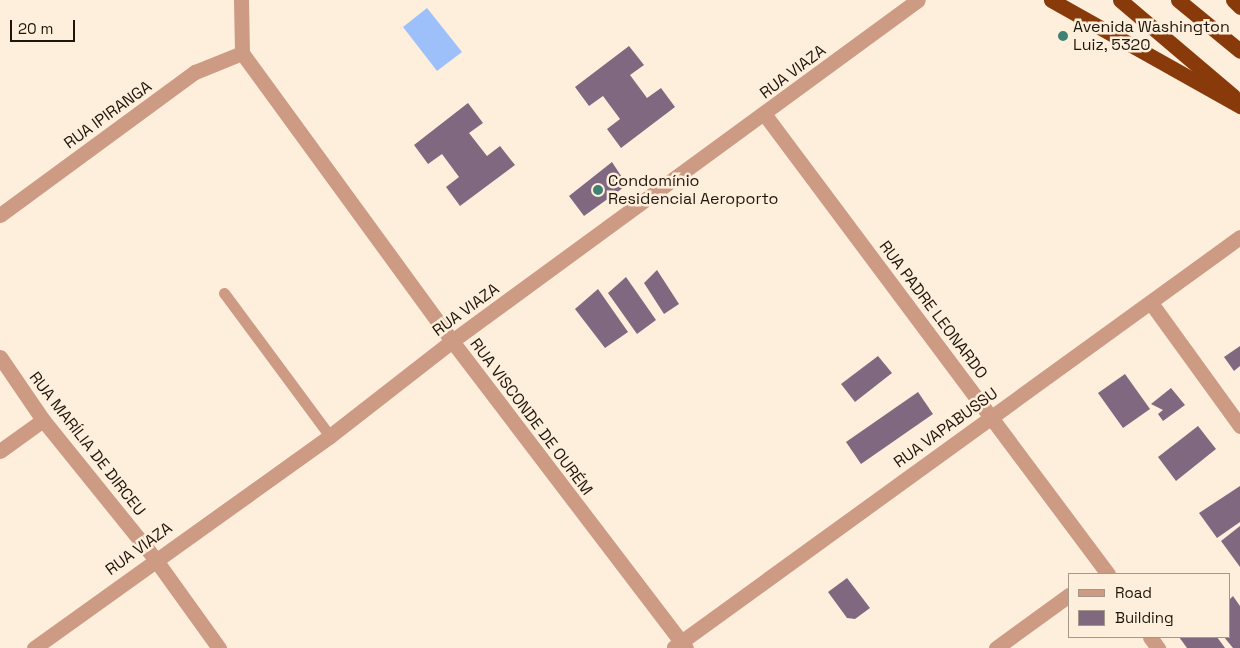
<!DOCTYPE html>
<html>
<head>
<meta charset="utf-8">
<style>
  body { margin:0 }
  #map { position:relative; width:1240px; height:648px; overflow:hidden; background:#feefdd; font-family:"Space Grotesk",sans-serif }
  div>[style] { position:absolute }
  .water>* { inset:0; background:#9ec0fa }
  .building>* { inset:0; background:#816881 }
  .lane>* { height:11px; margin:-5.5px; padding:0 5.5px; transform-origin:5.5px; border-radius:5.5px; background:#cd9b84 }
  .street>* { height:15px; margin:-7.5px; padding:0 7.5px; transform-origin:7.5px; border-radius:7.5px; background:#cd9b84 }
  .highway>* { height:15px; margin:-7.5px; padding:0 7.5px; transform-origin:7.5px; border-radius:7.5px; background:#893a0b }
  .dots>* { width:14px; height:14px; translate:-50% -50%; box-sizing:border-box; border:2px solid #feefdd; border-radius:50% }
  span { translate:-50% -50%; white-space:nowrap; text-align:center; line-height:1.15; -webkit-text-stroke:5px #feefdd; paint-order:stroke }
  .poi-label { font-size:16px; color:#1f160b }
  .left { translate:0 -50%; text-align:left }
  .street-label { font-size:16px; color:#1f160b }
  .legend { position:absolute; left:1068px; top:573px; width:162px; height:65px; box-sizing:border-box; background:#feefdd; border:1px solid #a59889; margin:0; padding:6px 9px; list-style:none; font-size:15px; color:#1f160b }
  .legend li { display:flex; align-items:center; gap:10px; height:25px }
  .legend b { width:25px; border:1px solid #a59889 }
  .scale { position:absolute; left:10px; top:20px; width:65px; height:22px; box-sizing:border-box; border:2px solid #1f160b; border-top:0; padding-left:6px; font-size:15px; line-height:18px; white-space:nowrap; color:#1f160b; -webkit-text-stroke:4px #feefdd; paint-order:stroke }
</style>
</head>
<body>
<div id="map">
  <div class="water">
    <div style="clip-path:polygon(427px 8px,462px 52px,437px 71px,403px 27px)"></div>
  </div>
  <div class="building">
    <div style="clip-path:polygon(629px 46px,644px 65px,630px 75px,647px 98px,661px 88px,675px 107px,621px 148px,607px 129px,620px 119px,603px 96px,589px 106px,575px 87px)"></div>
    <div style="clip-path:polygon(468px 103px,483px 123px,469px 133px,487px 156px,500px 146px,515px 165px,460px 206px,446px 187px,459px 177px,442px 154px,428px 164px,414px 145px)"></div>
    <div style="clip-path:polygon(612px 162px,627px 185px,584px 216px,569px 196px)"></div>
    <div style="clip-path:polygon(657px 270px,679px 304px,664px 314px,644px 283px)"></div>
    <div style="clip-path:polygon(626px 277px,656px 320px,637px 334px,608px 293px)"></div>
    <div style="clip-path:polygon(598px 289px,628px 332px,605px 348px,575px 309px)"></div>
    <div style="clip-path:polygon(1240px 346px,1240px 366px,1234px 371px,1224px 357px)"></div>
    <div style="clip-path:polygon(878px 356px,892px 373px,855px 402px,841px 384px)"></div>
    <div style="clip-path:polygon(1125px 374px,1150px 409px,1123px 428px,1098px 393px)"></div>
    <div style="clip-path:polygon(1171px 388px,1185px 405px,1163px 421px,1158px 414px,1163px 410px,1151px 404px)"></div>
    <div style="clip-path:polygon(918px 392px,933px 414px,861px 464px,846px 442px)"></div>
    <div style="clip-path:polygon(1198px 426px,1216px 449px,1176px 481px,1158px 457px)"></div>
    <div style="clip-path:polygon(1240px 486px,1240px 522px,1217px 538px,1199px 513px)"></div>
    <div style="clip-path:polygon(1240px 526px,1240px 567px,1221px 541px)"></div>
    <div style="clip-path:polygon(847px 578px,870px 608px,855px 619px,847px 618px,828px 592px)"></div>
    <div style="clip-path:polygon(1233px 596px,1240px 606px,1240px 648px,1233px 648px,1224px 637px,1229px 637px,1229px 600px)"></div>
    <div style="clip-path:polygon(1179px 637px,1217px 637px,1225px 648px,1187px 648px)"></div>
  </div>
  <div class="lane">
    <div style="left:224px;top:293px;width:178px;rotate:53.5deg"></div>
  </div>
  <div class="street">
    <div style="left:241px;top:0;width:53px;rotate:88.9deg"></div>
    <div style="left:242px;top:53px;width:356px;rotate:53.9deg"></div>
    <div style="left:452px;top:341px;width:386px;rotate:52.7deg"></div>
    <div style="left:765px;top:115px;width:573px;rotate:53.23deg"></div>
    <div style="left:0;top:215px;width:242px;rotate:-36.3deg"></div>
    <div style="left:195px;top:72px;width:51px;rotate:-22deg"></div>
    <div style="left:1151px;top:303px;width:152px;rotate:54.1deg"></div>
    <div style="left:0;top:357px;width:76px;rotate:55.7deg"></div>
    <div style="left:43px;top:420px;width:179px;rotate:51.1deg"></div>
    <div style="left:155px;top:559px;width:110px;rotate:54.3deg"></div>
    <div style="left:0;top:451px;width:53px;rotate:-35.8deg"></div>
    <div style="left:1150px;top:637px;width:14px;rotate:54deg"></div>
    <div style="left:674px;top:647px;width:699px;rotate:-35.92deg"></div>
    <div style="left:34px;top:648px;width:364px;rotate:-35.6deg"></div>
    <div style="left:330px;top:436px;width:155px;rotate:-37.9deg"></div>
    <div style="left:452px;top:341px;width:577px;rotate:-36.2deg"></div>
    <div style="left:996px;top:648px;width:90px;rotate:-36deg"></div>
  </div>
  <div class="highway">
    <div style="left:1051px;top:0;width:217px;rotate:29.3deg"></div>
    <div style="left:1120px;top:0;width:148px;rotate:40.3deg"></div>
    <div style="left:1178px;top:0;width:80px;rotate:39.4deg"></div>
    <div style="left:1233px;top:0;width:10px;rotate:45deg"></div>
  </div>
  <div class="dots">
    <div style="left:1063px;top:36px;background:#3f8274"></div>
    <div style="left:598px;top:190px;background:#3f8274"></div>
  </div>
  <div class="poi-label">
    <span class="left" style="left:1073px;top:36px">Avenida Washington<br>Luiz, 5320</span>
    <span class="left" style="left:608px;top:190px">Condomínio<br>Residencial Aeroporto</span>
  </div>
  <div class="street-label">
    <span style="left:793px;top:72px;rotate:-37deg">RUA VIAZA</span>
    <span style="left:108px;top:115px;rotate:-36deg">RUA IPIRANGA</span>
    <span style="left:466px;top:310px;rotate:-36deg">RUA VIAZA</span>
    <span style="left:933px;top:310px;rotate:53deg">RUA PADRE LEONARDO</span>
    <span style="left:531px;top:417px;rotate:53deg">RUA VISCONDE DE OURÉM</span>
    <span style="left:946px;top:428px;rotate:-36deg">RUA VAPABUSSU</span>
    <span style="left:87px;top:444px;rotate:52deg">RUA MARÍLIA DE DIRCEU</span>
    <span style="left:139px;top:549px;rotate:-36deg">RUA VIAZA</span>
  </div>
  <ul class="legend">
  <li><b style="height:6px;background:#cd9b84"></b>Road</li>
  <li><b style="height:14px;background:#816881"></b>Building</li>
  </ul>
  <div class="scale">20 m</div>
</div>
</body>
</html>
